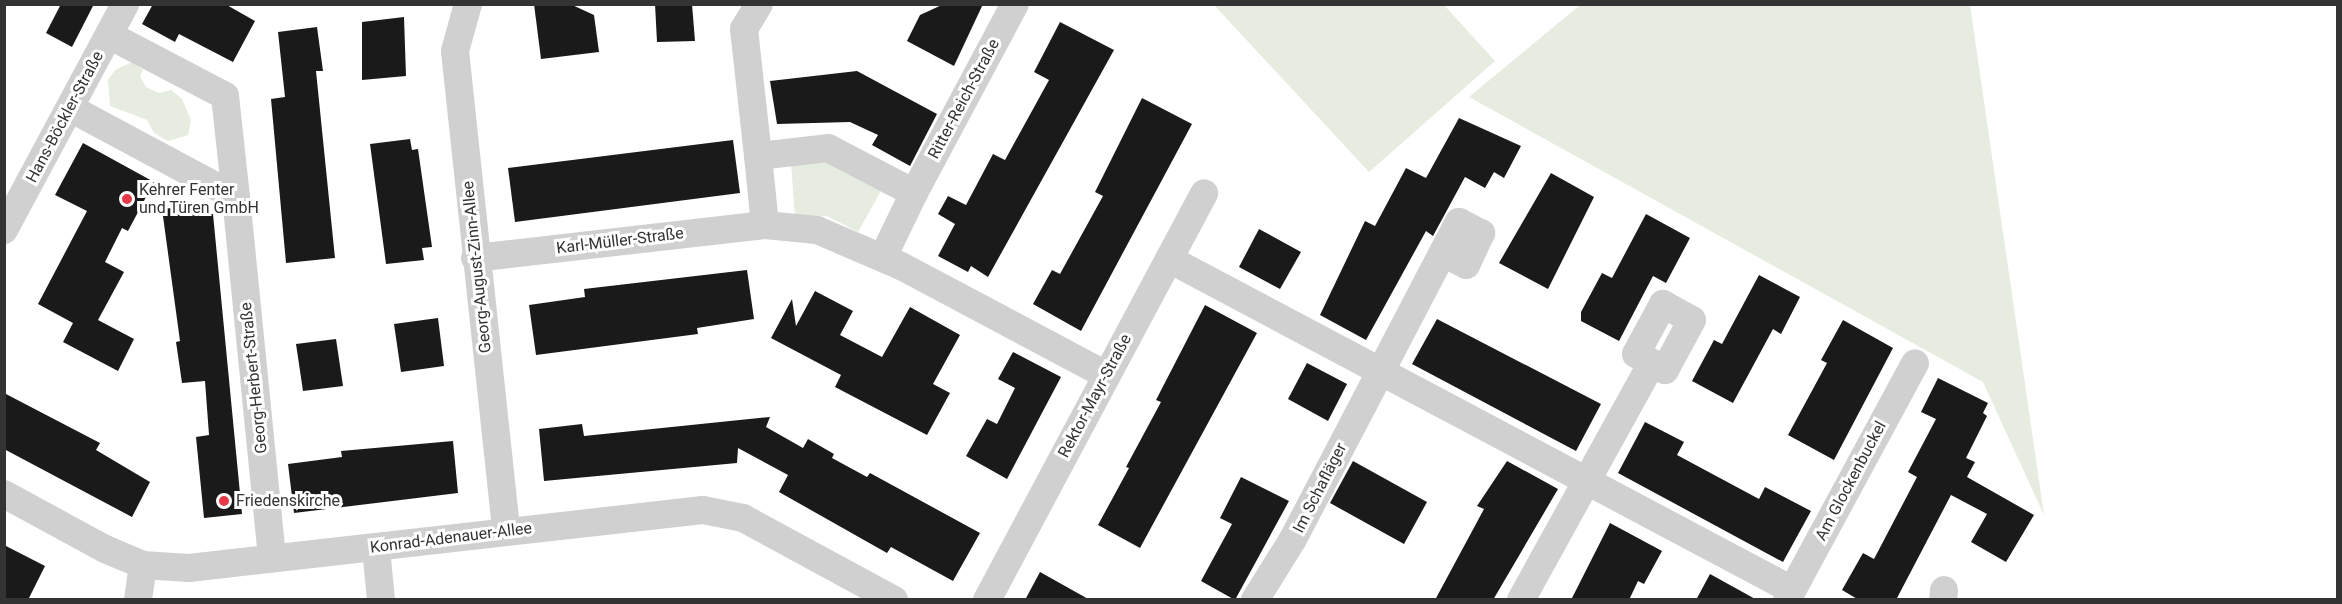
<!DOCTYPE html>
<html>
<head>
<meta charset="utf-8">
<style>
  body { margin:0 }
  #map { position:relative; width:2342px; height:604px; overflow:hidden; background:#fff; font-family:Roboto,sans-serif }
  div>[style] { position:absolute }
  .green>* { inset:0; background:#e6ecdf }
  .building>* { inset:0; background:#1a1a1a }
  .minor>* { height:28px; margin:-14px; padding:0 14px; transform-origin:14px; border-radius:14px; background:#d0d0d0 }
  .dots>* { width:16px; height:16px; translate:-50% -50%; box-sizing:border-box; border:3px solid #fff; border-radius:50% }
  span { translate:-50% -50%; white-space:nowrap; text-align:center; line-height:1.15; -webkit-text-stroke:6px #fff; paint-order:stroke }
  .street-label { font-size:16px; color:#333 }
  .poi-label { font-size:16px; color:#333 }
  .left { translate:0 -50%; text-align:left }
  .frame { position:absolute; inset:0; border:6px solid #333; pointer-events:none }
</style>
</head>
<body>
<div id="map">
  <div class="green">
    <div style="clip-path:polygon(1214px 5px,1444px 5px,1495px 61px,1369px 172px)"></div>
    <div style="clip-path:polygon(1580px 5px,1970px 5px,2044px 515px,1983px 382px,1469px 97px)"></div>
    <div style="clip-path:polygon(132px 62px,143px 70px,140px 76px,146px 87px,159px 93px,171px 90px,182px 99px,191px 120px,188px 135px,168px 141px,154px 133px,147px 120px,110px 106px,108px 80px,115px 70px)"></div>
    <div style="clip-path:polygon(823px 159px,881px 191px,858px 232px,827px 216px,795px 218px,791px 163px)"></div>
  </div>
  <div class="building">
    <div style="clip-path:polygon(61px 4px,94px 4px,72px 47px,46px 33px)"></div>
    <div style="clip-path:polygon(153px 4px,225px 4px,255px 21px,233px 62px,179px 34px,175px 42px,142px 24px)"></div>
    <div style="clip-path:polygon(534px 4px,570px 4px,594px 15px,599px 52px,541px 59px)"></div>
    <div style="clip-path:polygon(655px 4px,692px 4px,695px 41px,657px 42px)"></div>
    <div style="clip-path:polygon(944px 4px,983px 4px,954px 66px,907px 41px,920px 15px)"></div>
    <div style="clip-path:polygon(404px 17px,406px 76px,362px 80px,362px 22px)"></div>
    <div style="clip-path:polygon(1060px 22px,1114px 50px,988px 277px,971px 266px,968px 272px,938px 256px,955px 224px,938px 214px,948px 196px,966px 205px,993px 154px,1005px 160px,1049px 80px,1034px 72px)"></div>
    <div style="clip-path:polygon(317px 27px,323px 71px,316px 71px,335px 258px,286px 263px,271px 99px,285px 97px,278px 32px)"></div>
    <div style="clip-path:polygon(857px 71px,937px 114px,910px 166px,872px 145px,878px 135px,850px 122px,777px 124px,770px 81px)"></div>
    <div style="clip-path:polygon(1142px 98px,1192px 124px,1081px 331px,1033px 304px,1052px 270px,1060px 274px,1103px 196px,1095px 192px)"></div>
    <div style="clip-path:polygon(1459px 118px,1521px 146px,1504px 178px,1494px 172px,1485px 188px,1465px 177px,1433px 236px,1426px 231px,1366px 340px,1320px 315px,1365px 221px,1375px 226px,1406px 168px,1426px 178px)"></div>
    <div style="clip-path:polygon(410px 139px,412px 150px,418px 149px,432px 247px,422px 248px,424px 260px,386px 264px,370px 144px)"></div>
    <div style="clip-path:polygon(733px 140px,740px 193px,515px 222px,508px 168px)"></div>
    <div style="clip-path:polygon(83px 143px,154px 182px,128px 231px,122px 228px,105px 262px,124px 272px,98px 320px,134px 339px,118px 371px,63px 342px,73px 323px,38px 304px,87px 211px,55px 195px)"></div>
    <div style="clip-path:polygon(1551px 173px,1594px 197px,1548px 289px,1499px 263px)"></div>
    <div style="clip-path:polygon(201px 205px,202px 214px,213px 214px,242px 514px,204px 518px,196px 437px,209px 435px,205px 381px,182px 383px,176px 342px,180px 341px,162px 209px)"></div>
    <div style="clip-path:polygon(1646px 214px,1690px 238px,1666px 283px,1653px 276px,1619px 341px,1581px 321px,1581px 312px,1602px 273px,1612px 278px)"></div>
    <div style="clip-path:polygon(1259px 229px,1301px 252px,1280px 289px,1239px 267px)"></div>
    <div style="clip-path:polygon(747px 270px,754px 319px,697px 328px,698px 334px,536px 355px,529px 305px,585px 297px,584px 289px)"></div>
    <div style="clip-path:polygon(1759px 275px,1800px 297px,1781px 334px,1773px 329px,1733px 403px,1692px 381px,1714px 340px,1722px 344px)"></div>
    <div style="clip-path:polygon(815px 291px,853px 311px,840px 335px,882px 357px,910px 307px,960px 335px,933px 384px,950px 393px,927px 435px,835px 387px,841px 375px,771px 338px,792px 299px,796px 326px)"></div>
    <div style="clip-path:polygon(1205px 305px,1257px 333px,1140px 548px,1098px 525px,1129px 468px,1126px 467px,1161px 402px,1156px 400px)"></div>
    <div style="clip-path:polygon(438px 318px,444px 366px,401px 372px,394px 324px)"></div>
    <div style="clip-path:polygon(1437px 319px,1601px 404px,1576px 451px,1412px 364px)"></div>
    <div style="clip-path:polygon(1843px 320px,1893px 348px,1834px 460px,1788px 435px,1827px 363px,1821px 360px)"></div>
    <div style="clip-path:polygon(336px 339px,343px 386px,303px 391px,296px 344px)"></div>
    <div style="clip-path:polygon(1013px 352px,1061px 377px,1007px 479px,966px 456px,987px 419px,997px 424px,1015px 388px,998px 379px)"></div>
    <div style="clip-path:polygon(1307px 363px,1347px 384px,1328px 421px,1288px 399px)"></div>
    <div style="clip-path:polygon(1938px 378px,1988px 403px,1983px 413px,1987px 416px,1966px 458px,1975px 462px,1967px 477px,2034px 515px,2006px 562px,1971px 542px,1987px 514px,1951px 495px,1896px 600px,1859px 600px,1842px 590px,1863px 553px,1874px 559px,1917px 477px,1908px 472px,1936px 419px,1921px 412px)"></div>
    <div style="clip-path:polygon(4px 393px,100px 443px,96px 450px,150px 482px,132px 517px,4px 449px)"></div>
    <div style="clip-path:polygon(770px 417px,766px 427px,803px 448px,808px 439px,834px 454px,832px 458px,867px 477px,870px 473px,980px 533px,953px 581px,891px 547px,887px 553px,779px 492px,788px 475px,738px 448px,737px 463px,544px 481px,539px 429px,582px 424px,584px 436px)"></div>
    <div style="clip-path:polygon(1645px 422px,1684px 442px,1677px 455px,1759px 499px,1765px 487px,1811px 511px,1783px 562px,1618px 473px)"></div>
    <div style="clip-path:polygon(453px 441px,458px 493px,294px 513px,288px 464px,342px 457px,341px 451px)"></div>
    <div style="clip-path:polygon(1353px 461px,1427px 502px,1404px 544px,1330px 503px)"></div>
    <div style="clip-path:polygon(1507px 461px,1558px 489px,1493px 600px,1435px 600px,1484px 509px,1477px 506px)"></div>
    <div style="clip-path:polygon(1241px 477px,1289px 501px,1235px 600px,1201px 581px,1232px 524px,1220px 518px)"></div>
    <div style="clip-path:polygon(1610px 523px,1662px 551px,1644px 584px,1638px 581px,1629px 600px,1571px 600px)"></div>
    <div style="clip-path:polygon(4px 545px,45px 566px,28px 600px,4px 600px)"></div>
    <div style="clip-path:polygon(1040px 572px,1090px 600px,1025px 600px)"></div>
    <div style="clip-path:polygon(1710px 574px,1757px 600px,1696px 600px)"></div>
  </div>
  <div class="minor">
    <div style="left:468px;top:4px;width:49px;rotate:105.5deg"></div>
    <div style="left:455px;top:51px;width:483px;rotate:83.9deg"></div>
    <div style="left:109px;top:35px;width:131px;rotate:27.7deg"></div>
    <div style="left:225px;top:96px;width:102px;rotate:83.8deg"></div>
    <div style="left:70px;top:108px;width:188px;rotate:28.2deg"></div>
    <div style="left:236px;top:197px;width:363px;rotate:84.3deg"></div>
    <div style="left:758px;top:156px;width:128px;rotate:-96.3deg"></div>
    <div style="left:744px;top:29px;width:29px;rotate:-59deg"></div>
    <div style="left:914px;top:193px;width:214px;rotate:-61.9deg"></div>
    <div style="left:765px;top:225px;width:69px;rotate:-95.8deg"></div>
    <div style="left:758px;top:156px;width:70px;rotate:-6.5deg"></div>
    <div style="left:828px;top:148px;width:97px;rotate:27.6deg"></div>
    <div style="left:914px;top:193px;width:71px;rotate:115.8deg"></div>
    <div style="left:4px;top:230px;width:256px;rotate:-61.8deg"></div>
    <div style="left:475px;top:258px;width:292px;rotate:-6.5deg"></div>
    <div style="left:765px;top:225px;width:52px;rotate:5.5deg"></div>
    <div style="left:817px;top:230px;width:91px;rotate:23.2deg"></div>
    <div style="left:901px;top:266px;width:232px;rotate:28deg"></div>
    <div style="left:1169px;top:259px;width:705px;rotate:27.98deg"></div>
    <div style="left:1663px;top:304px;width:33px;rotate:29deg"></div>
    <div style="left:1692px;top:320px;width:57px;rotate:118.4deg"></div>
    <div style="left:1665px;top:370px;width:33px;rotate:-151deg"></div>
    <div style="left:1636px;top:354px;width:57px;rotate:-61.6deg"></div>
    <div style="left:4px;top:494px;width:115px;rotate:28.6deg"></div>
    <div style="left:105px;top:549px;width:41px;rotate:22.8deg"></div>
    <div style="left:143px;top:565px;width:46px;rotate:3.7deg"></div>
    <div style="left:189px;top:568px;width:517px;rotate:-6.44deg"></div>
    <div style="left:703px;top:510px;width:41px;rotate:11.3deg"></div>
    <div style="left:743px;top:518px;width:172px;rotate:28.5deg"></div>
    <div style="left:376px;top:548px;width:52px;rotate:84.5deg"></div>
    <div style="left:138px;top:600px;width:35px;rotate:-82deg"></div>
    <div style="left:987px;top:600px;width:461px;rotate:-61.9deg"></div>
    <div style="left:1255px;top:600px;width:72px;rotate:-58.1deg"></div>
    <div style="left:1293px;top:539px;width:358px;rotate:-62.4deg"></div>
    <div style="left:1459px;top:222px;width:25px;rotate:27deg"></div>
    <div style="left:1481px;top:233px;width:35px;rotate:115deg"></div>
    <div style="left:1466px;top:265px;width:26px;rotate:-152deg"></div>
    <div style="left:1521px;top:600px;width:271px;rotate:-61.1deg"></div>
    <div style="left:1787px;top:600px;width:269px;rotate:-61.6deg"></div>
    <div style="left:1943px;top:600px;width:10px;rotate:-84deg"></div>
  </div>
  <div class="dots">
    <div style="left:127px;top:199px;background:#e63946"></div>
    <div style="left:224px;top:501px;background:#e63946"></div>
  </div>
  <div class="street-label">
    <span style="left:964px;top:99px;rotate:-62deg">Ritter-Reich-Straße</span>
    <span style="left:65px;top:117px;rotate:-62deg">Hans-Böckler-Straße</span>
    <span style="left:620px;top:241px;rotate:-7deg">Karl-Müller-Straße</span>
    <span style="left:477px;top:267px;rotate:-96deg">Georg-August-Zinn-Allee</span>
    <span style="left:254px;top:378px;rotate:-96deg">Georg-Herbert-Straße</span>
    <span style="left:1095px;top:396px;rotate:-62deg">Rektor-Mayr-Straße</span>
    <span style="left:1851px;top:481px;rotate:-62deg">Am Glockenbuckel</span>
    <span style="left:1320px;top:488px;rotate:-63deg">Im Schafläger</span>
    <span style="left:451px;top:538px;rotate:-7deg">Konrad-Adenauer-Allee</span>
  </div>
  <div class="poi-label">
    <span class="left" style="left:139px;top:199px">Kehrer Fenter<br>und Türen GmbH</span>
    <span class="left" style="left:236px;top:501px">Friedenskirche</span>
  </div>
  <div class="frame"></div>
</div>
</body>
</html>
